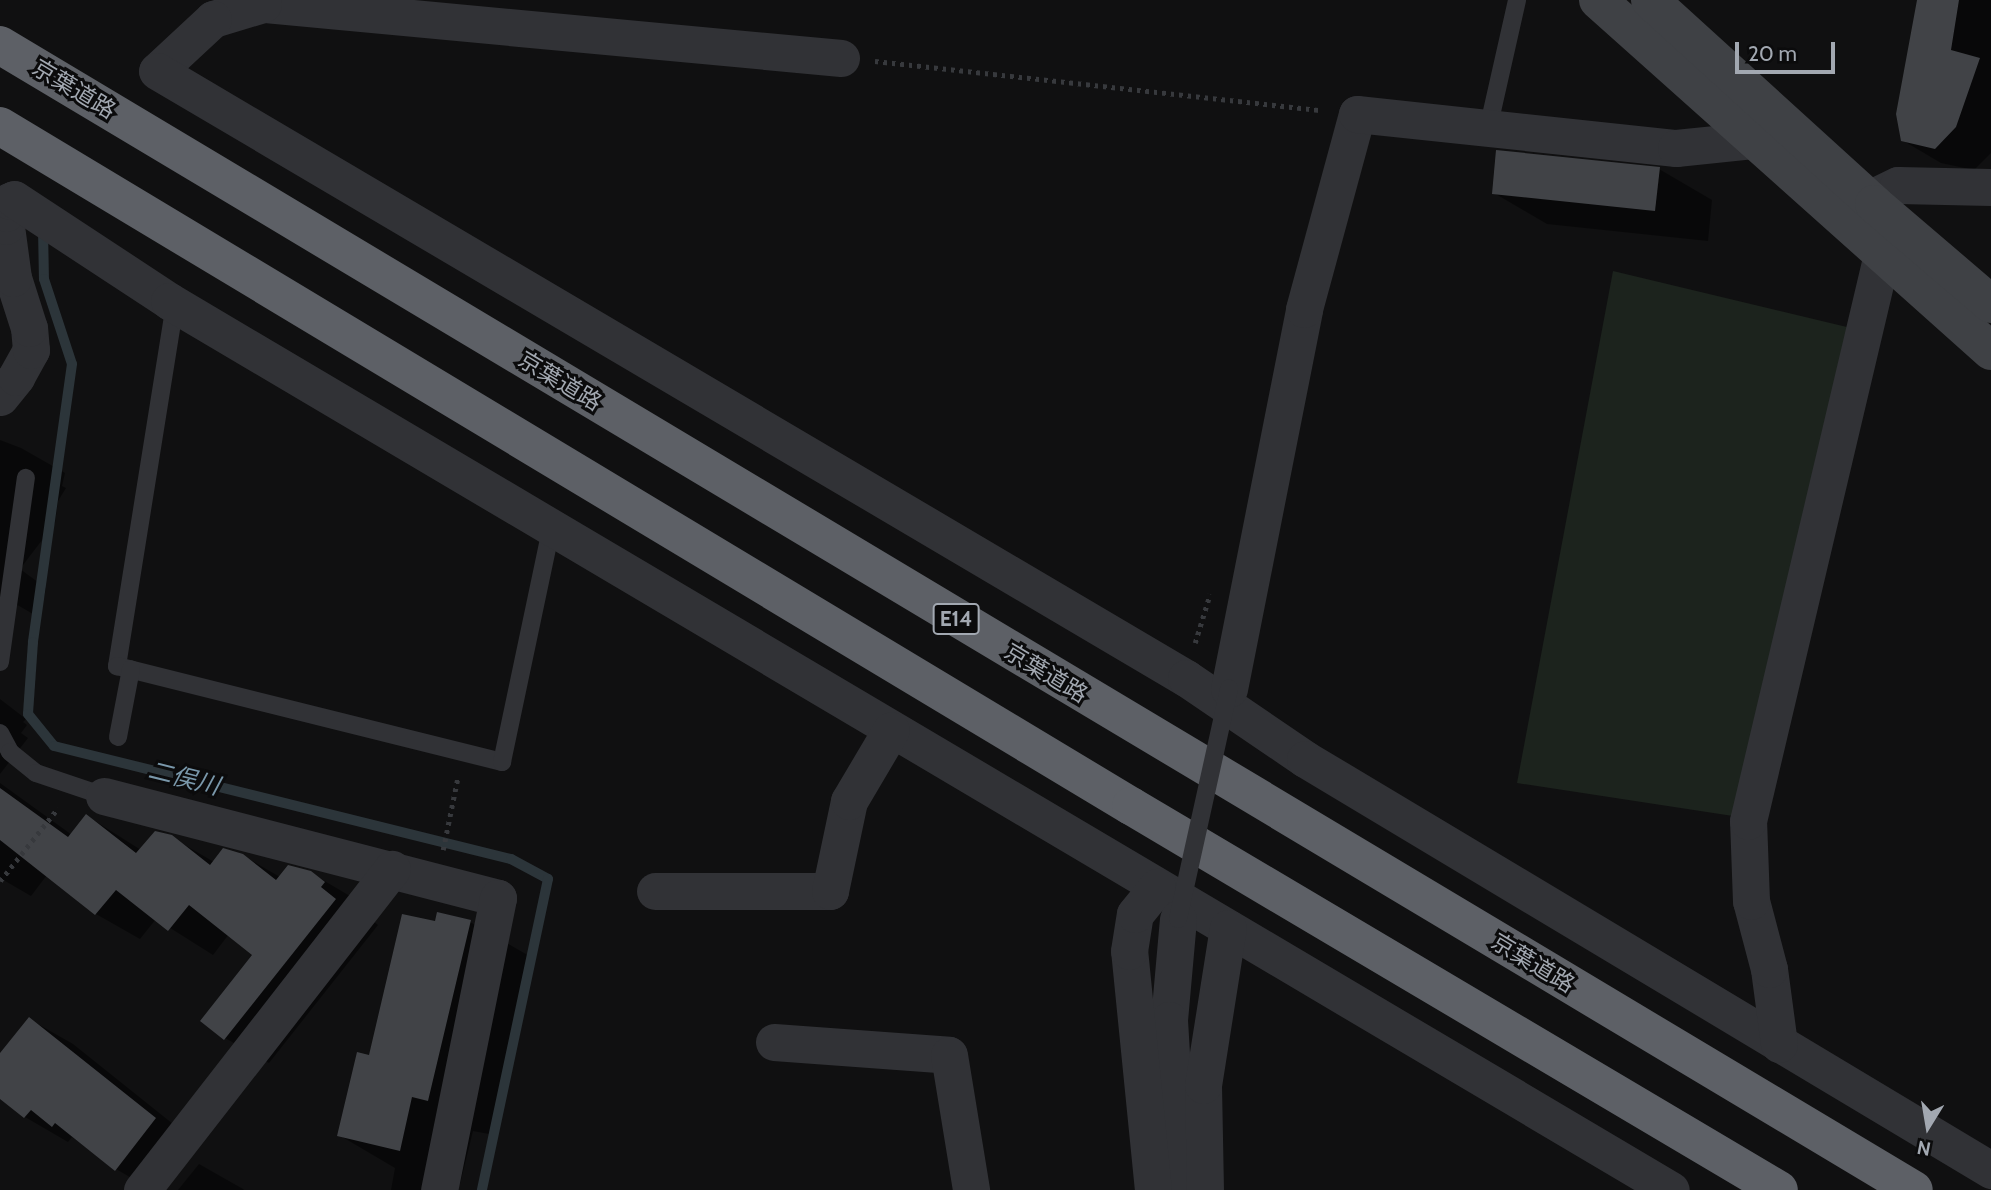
<!DOCTYPE html>
<html>
<head>
<meta charset="utf-8">
<style>
  body { margin:0 }
  #map { position:relative; width:1991px; height:1190px; overflow:hidden; background:#101011; font-family:Cabin,"Noto Sans JP",sans-serif }
  div>[style] { position:absolute }
  .green>* { inset:0; background:#1c231d }
  .shadow>* { inset:0; background:#0007 }
  .stream>* { height:10px; margin:-5px; padding:0 5px; transform-origin:5px; border-radius:5px; background:#2c353a }
  .building>* { inset:0; background:#414347 }
  .path>* { height:4.5px; margin-top:-2.25px; transform-origin:0; background:repeating-linear-gradient(90deg,#37393d 0 3.5px,transparent 0 8.5px) }
  .lane>* { height:18px; margin:-9px; padding:0 9px; transform-origin:9px; border-radius:9px; background:#313236 }
  .street>* { height:37px; margin:-18.5px; padding:0 18.5px; transform-origin:18.5px; border-radius:18.5px; background:#313236 }
  .secondary>* { height:38px; margin:-19px; padding:0 19px; transform-origin:19px; border-radius:19px; background:#3f4145 }
  .highway>* { height:38px; margin:-19px; padding:0 19px; transform-origin:19px; border-radius:19px; background:#5d6066 }
  .lane-bridge>* { height:18px; margin:-9px; padding:0 9px; transform-origin:9px; border-radius:9px; background:#313236 }
  span { translate:-50% -50%; white-space:nowrap; text-align:center; line-height:1.15; -webkit-text-stroke:6px #0b0b0c; paint-order:stroke }
  .shield-label span { padding:2px 5px; background:#0b0b0c; border:2px solid; border-radius:5px; -webkit-text-stroke-width:0 }
  .shield-label { font-size:21px; color:#a2a8b1; font-weight:700 }
  .street-label { font-size:23px; color:#a2a8b1 }
  .water-label { font-size:24px; color:#7a98ab; font-style:italic }
  .north { position:absolute; left:1893px; top:1092px; width:70px; height:70px; -webkit-text-stroke:5px #0b0b0c; paint-order:stroke; rotate:191deg; font-size:19px; font-weight:700; line-height:28px; text-align:center; color:#a2a8b1 }
  .north::after { content:''; display:block; margin:auto; width:24px; height:32px; background:#a2a8b1; clip-path:polygon(50% 0,100% 100%,50% 72%,0 100%) }
  .scale { position:absolute; left:1735px; top:42px; width:100px; height:32px; box-sizing:border-box; border:4px solid #a2a8b1; border-top:0; padding-left:9px; font-size:21px; line-height:24px; white-space:nowrap; color:#a2a8b1; -webkit-text-stroke:5px #0b0b0c; paint-order:stroke }
</style>
</head>
<body>
<div id="map">
  <div class="green">
    <div style="clip-path:polygon(1613px 271px,1851px 328px,1746px 818px,1517px 783px)"></div>
  </div>
  <div class="shadow">
    <div style="clip-path:polygon(1919px 0,1991px 0,1991px 153px,1974px 170px,1941px 163px,1902px 140px)"></div>
    <div style="clip-path:polygon(1659px 169px,1712px 200px,1708px 241px,1547px 224px,1494px 193px)"></div>
    <div style="clip-path:polygon(0 440px,21px 448px,65px 473px,62px 486px,66px 488px,58px 501px,55px 523px,20px 569px,46px 588px,44px 598px,33px 614px,14px 603px,0 621px)"></div>
    <div style="clip-path:polygon(0 699px,26px 719px,23px 722px,27px 725px,21px 733px,28px 738px,0 774px)"></div>
    <div style="clip-path:polygon(0 783px,72px 835px,87px 816px,141px 850px,171px 837px,214px 862px,242px 855px,280px 877px,311px 873px,355px 899px,363px 913px,378px 925px,269px 1063px,225px 1038px,255px 955px,229px 934px,213px 955px,156px 919px,140px 939px,96px 914px,47px 875px,31px 896px,0 878px)"></div>
    <div style="clip-path:polygon(470px 922px,531px 957px,489px 1134px,473px 1131px,460px 1184px,434px 1178px,441px 1190px,391px 1190px,395px 1168px,339px 1135px,371px 1057px,436px 923px)"></div>
    <div style="clip-path:polygon(29px 1019px,73px 1044px,198px 1144px,152px 1190px,116px 1169px,72px 1137px,68px 1142px,25px 1117px,0 1096px,0 1055px)"></div>
    <div style="clip-path:polygon(199px 1164px,243px 1189px,244px 1190px,178px 1190px)"></div>
  </div>
  <div class="stream">
    <div style="left:43px;top:229px;width:50px;rotate:88.9deg"></div>
    <div style="left:44px;top:279px;width:89px;rotate:71.8deg"></div>
    <div style="left:72px;top:364px;width:281px;rotate:98deg"></div>
    <div style="left:33px;top:642px;width:72px;rotate:94deg"></div>
    <div style="left:28px;top:714px;width:41px;rotate:50.9deg"></div>
    <div style="left:54px;top:746px;width:471px;rotate:13.9deg"></div>
    <div style="left:511px;top:859px;width:42px;rotate:28.4deg"></div>
    <div style="left:548px;top:879px;width:318px;rotate:102deg"></div>
  </div>
  <div class="building">
    <div style="clip-path:polygon(1917px 0,1959px 0,1951px 50px,1980px 58px,1956px 127px,1935px 149px,1901px 141px,1896px 114px)"></div>
    <div style="clip-path:polygon(1496px 150px,1660px 167px,1655px 211px,1492px 194px)"></div>
    <div style="clip-path:polygon(0 788px,68px 837px,86px 814px,136px 853px,155px 831px,172px 835px,210px 865px,223px 848px,243px 854px,276px 880px,288px 865px,311px 871px,325px 882px,321px 887px,336px 899px,224px 1040px,200px 1021px,252px 955px,189px 905px,168px 931px,116px 890px,95px 915px,0 840px)"></div>
    <div style="clip-path:polygon(437px 912px,471px 920px,428px 1101px,412px 1097px,400px 1151px,337px 1136px,357px 1052px,369px 1055px,402px 914px,435px 921px)"></div>
    <div style="clip-path:polygon(29px 1017px,156px 1118px,115px 1171px,55px 1123px,52px 1127px,31px 1110px,24px 1118px,0 1099px,0 1053px)"></div>
  </div>
  <div class="path">
    <div style="left:875px;top:61px;width:450px;rotate:6.3deg"></div>
    <div style="left:1195px;top:643px;width:51px;rotate:-73deg"></div>
    <div style="left:443px;top:850px;width:76px;rotate:-78.5deg"></div>
    <div style="left:0;top:881px;width:93px;rotate:-51.5deg"></div>
  </div>
  <div class="lane">
    <div style="left:1488px;top:129px;width:132px;rotate:-77.3deg"></div>
    <div style="left:175px;top:304px;width:367px;rotate:99.1deg"></div>
    <div style="left:117px;top:666px;width:397px;rotate:14deg"></div>
    <div style="left:502px;top:762px;width:238px;rotate:-78.1deg"></div>
    <div style="left:0;top:662px;width:186px;rotate:-82deg"></div>
    <div style="left:0;top:733px;width:21px;rotate:62deg"></div>
    <div style="left:10px;top:752px;width:33px;rotate:39deg"></div>
    <div style="left:36px;top:773px;width:72px;rotate:18.7deg"></div>
    <div style="left:118px;top:737px;width:69px;rotate:-79.2deg"></div>
  </div>
  <div class="street">
    <div style="left:841px;top:58px;width:581px;rotate:-174.66deg"></div>
    <div style="left:263px;top:4px;width:52px;rotate:163.3deg"></div>
    <div style="left:213px;top:19px;width:76px;rotate:137.1deg"></div>
    <div style="left:157px;top:71px;width:1195px;rotate:30.54deg"></div>
    <div style="left:1186px;top:678px;width:144px;rotate:34.2deg"></div>
    <div style="left:1305px;top:759px;width:800px;rotate:30.93deg"></div>
    <div style="left:1845px;top:215px;width:29px;rotate:-34deg"></div>
    <div style="left:1869px;top:199px;width:32px;rotate:-26deg"></div>
    <div style="left:1898px;top:185px;width:93px;rotate:1.2deg"></div>
    <div style="left:0;top:397px;width:26px;rotate:-51deg"></div>
    <div style="left:16px;top:377px;width:31px;rotate:-61deg"></div>
    <div style="left:31px;top:350px;width:22px;rotate:-95deg"></div>
    <div style="left:29px;top:328px;width:52px;rotate:-107.7deg"></div>
    <div style="left:13px;top:278px;width:52px;rotate:-97.7deg"></div>
    <div style="left:6px;top:226px;width:13px;rotate:-90deg"></div>
    <div style="left:6px;top:213px;width:13px;rotate:-72deg"></div>
    <div style="left:10px;top:201px;width:4px;rotate:-27deg"></div>
    <div style="left:14px;top:199px;width:186px;rotate:33.3deg"></div>
    <div style="left:169px;top:301px;width:1745px;rotate:30.62deg"></div>
    <div style="left:1229px;top:689px;width:387px;rotate:-78.8deg"></div>
    <div style="left:1304px;top:309px;width:202px;rotate:-74.8deg"></div>
    <div style="left:1357px;top:114px;width:321px;rotate:6.1deg"></div>
    <div style="left:1676px;top:148px;width:77px;rotate:-5.9deg"></div>
    <div style="left:1753px;top:140px;width:27px;rotate:-42deg"></div>
    <div style="left:104px;top:796px;width:407px;rotate:14.5deg"></div>
    <div style="left:498px;top:898px;width:298px;rotate:101.4deg"></div>
    <div style="left:655px;top:891px;width:175px"></div>
    <div style="left:830px;top:891px;width:92px;rotate:-78.1deg"></div>
    <div style="left:849px;top:801px;width:82px;rotate:-59.4deg"></div>
    <div style="left:1178px;top:919px;width:101px;rotate:95.1deg"></div>
    <div style="left:1169px;top:1020px;width:170px;rotate:86.6deg"></div>
    <div style="left:774px;top:1042px;width:175px;rotate:4.2deg"></div>
    <div style="left:949px;top:1055px;width:137px;rotate:80.7deg"></div>
    <div style="left:1779px;top:1044px;width:76px;rotate:-97.6deg"></div>
    <div style="left:1769px;top:969px;width:70px;rotate:-104.8deg"></div>
    <div style="left:1751px;top:901px;width:80px;rotate:-92.1deg"></div>
    <div style="left:1748px;top:821px;width:583px;rotate:-76.7deg"></div>
    <div style="left:142px;top:1190px;width:407px;rotate:-52.1deg"></div>
    <div style="left:1153px;top:1190px;width:240px;rotate:-95.7deg"></div>
    <div style="left:1129px;top:951px;width:37px;rotate:-81deg"></div>
    <div style="left:1135px;top:914px;width:35px;rotate:-51deg"></div>
    <div style="left:1205px;top:1190px;width:105px;rotate:-91.1deg"></div>
    <div style="left:1203px;top:1085px;width:159px;rotate:-81deg"></div>
  </div>
  <div class="secondary">
    <div style="left:1598px;top:0;width:527px;rotate:41.77deg"></div>
    <div style="left:1650px;top:0;width:303px;rotate:42.3deg"></div>
    <div style="left:1874px;top:204px;width:154px;rotate:40.5deg"></div>
  </div>
  <div class="highway">
    <div style="left:0;top:45px;width:2230px;rotate:30.89deg"></div>
    <div style="left:0;top:126px;width:1320px;rotate:31.02deg"></div>
    <div style="left:1131px;top:806px;width:753px;rotate:30.65deg"></div>
  </div>
  <div class="lane-bridge">
    <div style="left:1178px;top:919px;width:236px;rotate:-77.5deg"></div>
  </div>
  <div class="shield-label">
    <span style="left:956px;top:619px">E14</span>
  </div>
  <div class="street-label">
    <span style="left:74px;top:89px;rotate:31deg">京葉道路</span>
    <span style="left:560px;top:381px;rotate:31deg">京葉道路</span>
    <span style="left:1046px;top:673px;rotate:31deg">京葉道路</span>
    <span style="left:1533px;top:963px;rotate:31deg">京葉道路</span>
  </div>
  <div class="water-label">
    <span style="left:184px;top:778px;rotate:14deg">二俣川</span>
  </div>
  <div class="north">N</div>
  <div class="scale">20 m</div>
</div>
</body>
</html>
